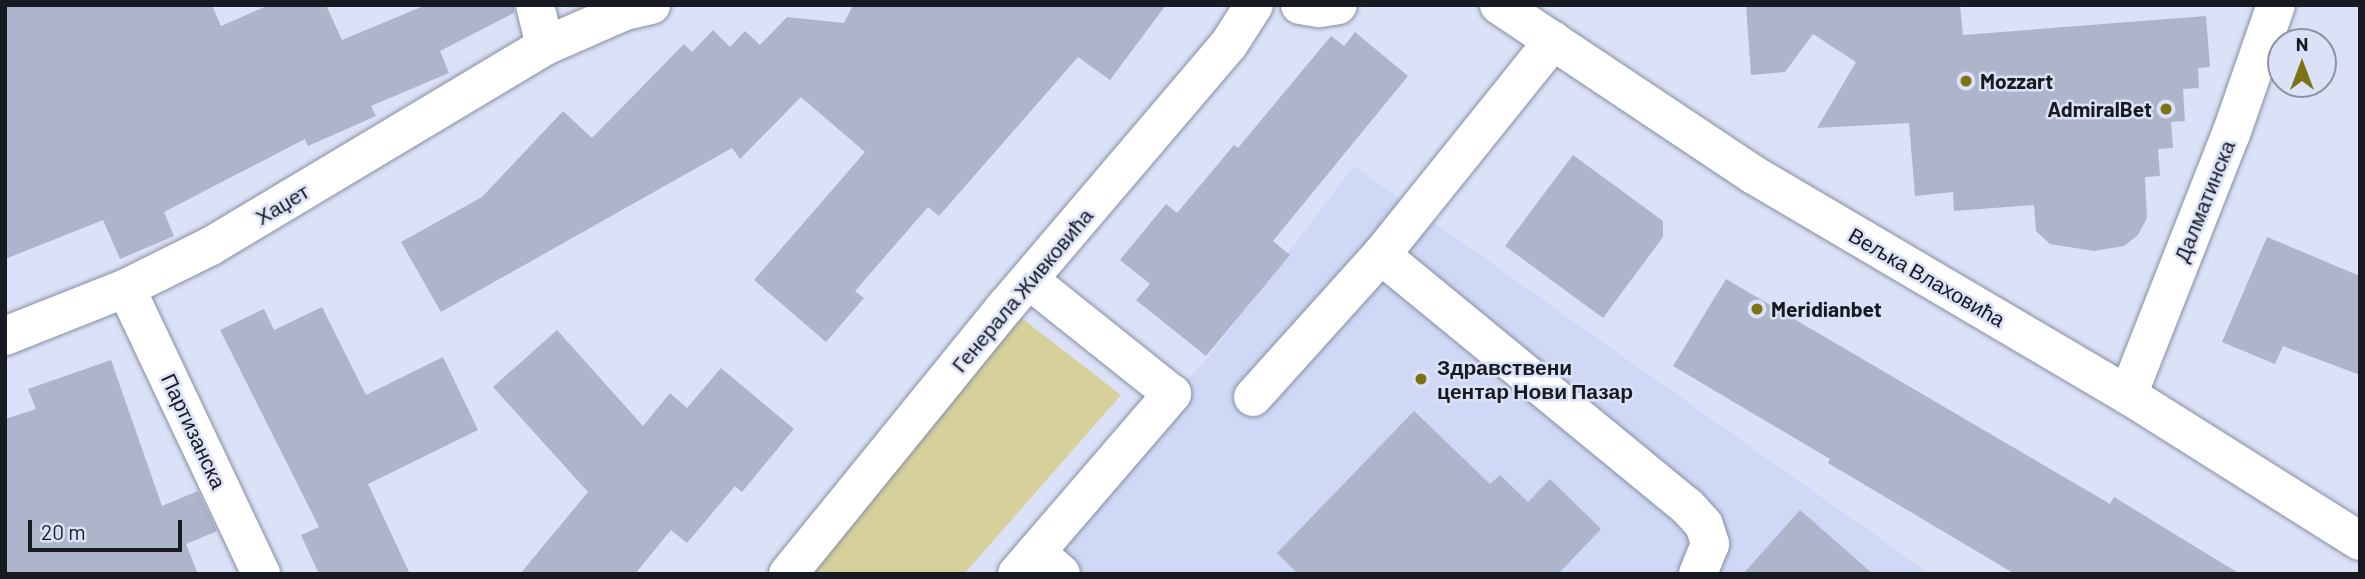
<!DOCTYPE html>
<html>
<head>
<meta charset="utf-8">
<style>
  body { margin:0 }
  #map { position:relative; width:2365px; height:579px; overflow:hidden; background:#dbe2f7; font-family:Barlow,sans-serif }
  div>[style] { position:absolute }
  .built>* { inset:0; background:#cfd8f5 }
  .green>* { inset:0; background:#d6d09b }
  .building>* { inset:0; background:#aeb4c9 }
  .roads { filter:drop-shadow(0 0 2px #878ea2) drop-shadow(0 0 2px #878ea2) }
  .minor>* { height:38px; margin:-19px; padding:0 19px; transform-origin:19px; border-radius:19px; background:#fff }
  .dots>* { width:19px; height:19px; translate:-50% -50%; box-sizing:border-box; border:4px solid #dbe2f7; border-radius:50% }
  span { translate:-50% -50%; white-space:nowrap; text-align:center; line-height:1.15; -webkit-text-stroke:5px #dbe2f7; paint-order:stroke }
  .poi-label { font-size:21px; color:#171a21; font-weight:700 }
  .left { translate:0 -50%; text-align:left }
  .right { translate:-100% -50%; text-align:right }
  .street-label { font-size:21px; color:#171a21 }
  .frame { position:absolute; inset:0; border:7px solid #171a21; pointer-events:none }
  .north { position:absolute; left:2267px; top:28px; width:70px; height:70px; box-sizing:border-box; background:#dbe2f7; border:2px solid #8d92a1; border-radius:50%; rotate:0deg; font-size:19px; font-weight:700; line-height:28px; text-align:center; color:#171a21 }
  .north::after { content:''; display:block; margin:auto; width:24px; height:32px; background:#7d7316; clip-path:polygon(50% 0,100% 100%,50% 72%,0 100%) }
  .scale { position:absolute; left:28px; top:520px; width:154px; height:32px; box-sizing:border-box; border:4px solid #171a21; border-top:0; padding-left:9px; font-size:21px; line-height:24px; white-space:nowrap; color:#171a21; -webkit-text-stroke:5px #dbe2f7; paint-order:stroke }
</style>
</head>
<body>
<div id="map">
  <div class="built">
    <div style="clip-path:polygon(1354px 166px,1930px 574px,1017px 574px,1172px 394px,1204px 363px)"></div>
  </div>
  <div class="green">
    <div style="clip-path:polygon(1006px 306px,1121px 395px,964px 574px,788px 574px)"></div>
  </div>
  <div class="building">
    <div style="clip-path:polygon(5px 5px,212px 5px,221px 26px,269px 5px,326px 5px,342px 40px,426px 5px,514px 5px,514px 13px,440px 51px,449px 73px,371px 106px,376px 116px,308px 146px,305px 139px,164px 212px,174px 236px,120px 259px,103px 220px,5px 259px)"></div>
    <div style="clip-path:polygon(853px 5px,1166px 5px,1110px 80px,1078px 57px,939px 216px,928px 207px,855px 291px,864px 298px,826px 342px,754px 280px,865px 152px,801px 97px,740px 159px,732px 148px,441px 312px,401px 242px,482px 197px,563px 111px,592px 138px,684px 44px,692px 52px,713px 30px,730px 47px,745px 31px,760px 45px,787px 17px,844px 23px)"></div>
    <div style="clip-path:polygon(1746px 5px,1960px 5px,1963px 35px,2206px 16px,2210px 67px,2198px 68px,2199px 88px,2183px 89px,2185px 121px,2171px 122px,2173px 148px,2158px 149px,2160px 176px,2145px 177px,2147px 218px,2138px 235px,2124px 246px,2094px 251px,2050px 244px,2036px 231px,2034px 205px,1954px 211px,1953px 192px,1915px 196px,1909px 123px,1817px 128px,1856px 62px,1813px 34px,1785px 72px,1751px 75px)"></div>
    <div style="clip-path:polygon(1355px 32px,1408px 76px,1273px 241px,1290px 255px,1206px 356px,1136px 300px,1150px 284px,1120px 260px,1166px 204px,1177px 213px,1234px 145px,1238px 148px,1331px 36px,1344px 46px)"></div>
    <div style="clip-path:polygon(1573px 155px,1663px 221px,1663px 237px,1603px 318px,1505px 246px)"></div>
    <div style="clip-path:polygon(2267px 237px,2360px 276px,2360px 375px,2283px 346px,2275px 364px,2222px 342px)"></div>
    <div style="clip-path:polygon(1726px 279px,2110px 504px,2114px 497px,2240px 574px,2015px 574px,1828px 463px,1830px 459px,1673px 366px)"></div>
    <div style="clip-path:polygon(322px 307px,366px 395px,443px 357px,478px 430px,368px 484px,410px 574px,319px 574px,301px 535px,319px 527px,220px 330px,264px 309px,274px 330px)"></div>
    <div style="clip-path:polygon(557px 330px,643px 426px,670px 393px,687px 408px,721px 368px,794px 429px,742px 492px,735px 486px,687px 543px,671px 530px,635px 574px,520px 574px,588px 492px,493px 387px)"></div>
    <div style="clip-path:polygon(111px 360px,162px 506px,198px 491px,217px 531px,186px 544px,198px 574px,5px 574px,5px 419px,36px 409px,28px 389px)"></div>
    <div style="clip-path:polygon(1414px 411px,1490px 484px,1500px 475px,1528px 502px,1550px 479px,1601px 529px,1558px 574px,1298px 574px,1277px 553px)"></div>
    <div style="clip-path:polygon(1800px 510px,1873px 574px,1743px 574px)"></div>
  </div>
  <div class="roads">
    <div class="minor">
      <div style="left:535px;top:5px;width:42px;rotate:76.3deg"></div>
      <div style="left:1300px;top:5px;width:20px;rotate:9deg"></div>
      <div style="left:1320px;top:8px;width:18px;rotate:-9deg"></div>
      <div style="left:1499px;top:5px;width:306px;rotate:33.7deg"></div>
      <div style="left:1754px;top:175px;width:434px;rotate:30.5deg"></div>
      <div style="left:2128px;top:395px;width:274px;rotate:32.2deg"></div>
      <div style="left:1381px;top:255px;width:396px;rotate:39.4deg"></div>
      <div style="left:1687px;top:506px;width:25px;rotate:48deg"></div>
      <div style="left:1704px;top:525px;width:20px;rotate:72deg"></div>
      <div style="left:1710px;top:544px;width:32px;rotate:112deg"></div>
      <div style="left:126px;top:288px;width:316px;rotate:64.7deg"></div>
      <div style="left:5px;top:336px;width:130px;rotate:-21.6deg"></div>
      <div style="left:126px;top:288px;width:95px;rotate:-26.3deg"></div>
      <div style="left:211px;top:246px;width:389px;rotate:-30.9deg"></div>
      <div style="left:545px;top:46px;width:87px;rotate:-23.6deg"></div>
      <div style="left:625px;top:11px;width:27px;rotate:-13deg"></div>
      <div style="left:2128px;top:395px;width:281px;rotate:-68.5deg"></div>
      <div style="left:2231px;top:134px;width:137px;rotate:-70.8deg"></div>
      <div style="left:1253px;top:397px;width:191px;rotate:-48deg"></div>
      <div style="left:1381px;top:255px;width:275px;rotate:-51.2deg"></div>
      <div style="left:1036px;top:552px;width:33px;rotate:41deg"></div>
      <div style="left:788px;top:574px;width:345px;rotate:-50.9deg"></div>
      <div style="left:1006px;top:306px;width:344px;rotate:-49.6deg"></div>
      <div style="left:1229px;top:44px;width:46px;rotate:-57.3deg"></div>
      <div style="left:1017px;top:574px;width:238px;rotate:-49.3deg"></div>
      <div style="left:1172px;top:394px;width:183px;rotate:-141.4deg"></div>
    </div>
  </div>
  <div class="dots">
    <div style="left:1966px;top:81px;background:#7d7316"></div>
    <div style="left:2166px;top:109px;background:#7d7316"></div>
    <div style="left:1757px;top:309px;background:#7d7316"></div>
    <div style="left:1421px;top:379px;background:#7d7316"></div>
  </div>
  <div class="poi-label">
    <span class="left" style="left:1980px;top:81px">Mozzart</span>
    <span class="right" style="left:2152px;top:109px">AdmiralBet</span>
    <span class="left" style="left:1771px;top:309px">Meridianbet</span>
    <span class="left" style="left:1437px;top:379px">Здравствени<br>центар Нови Пазар</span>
  </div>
  <div class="street-label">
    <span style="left:2204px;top:201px;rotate:-68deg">Далматинска</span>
    <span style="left:282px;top:204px;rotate:-31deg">Хаџет</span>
    <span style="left:1927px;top:277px;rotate:30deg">Вељка Влаховића</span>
    <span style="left:1022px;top:290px;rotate:-50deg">Генерала Живковића</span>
    <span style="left:194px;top:431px;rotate:65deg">Партизанска</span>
  </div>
  <div class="frame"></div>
  <div class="north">N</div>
  <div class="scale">20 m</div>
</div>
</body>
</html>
